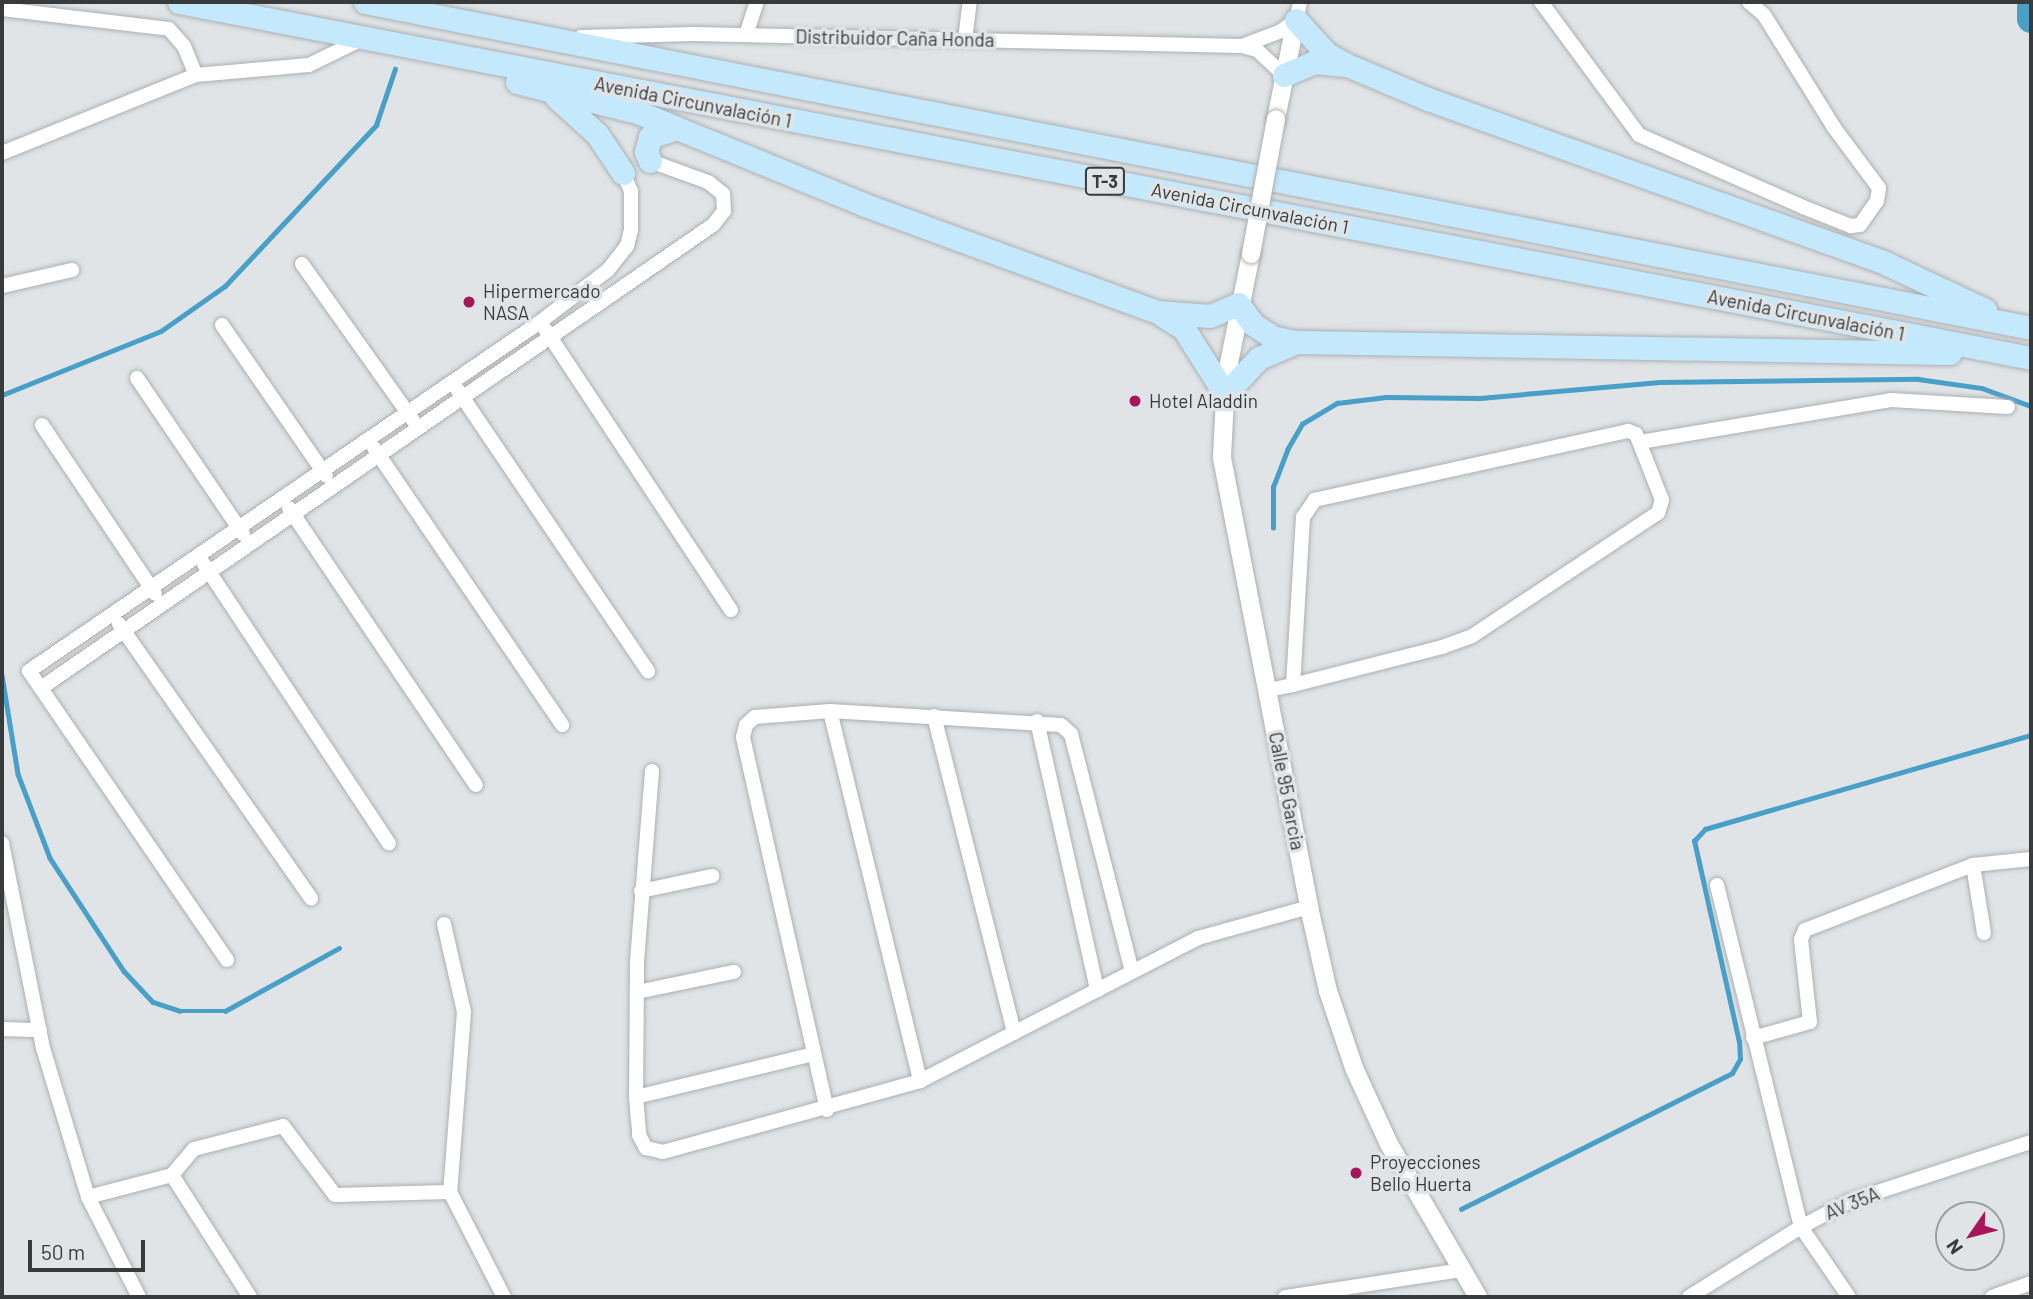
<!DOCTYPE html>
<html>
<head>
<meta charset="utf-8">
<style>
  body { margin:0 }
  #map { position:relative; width:2033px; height:1299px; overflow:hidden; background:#e0e4e6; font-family:Barlow,sans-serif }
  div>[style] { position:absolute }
  .stream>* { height:4.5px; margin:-2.25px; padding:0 2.25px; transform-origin:2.25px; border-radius:2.25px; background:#489fc8 }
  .river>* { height:28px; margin:-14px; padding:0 14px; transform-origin:14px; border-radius:14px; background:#489fc8 }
  .roads { filter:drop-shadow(0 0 2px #adb0b2) drop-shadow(0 0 2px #adb0b2) }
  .minor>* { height:14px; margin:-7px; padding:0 7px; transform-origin:7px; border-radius:7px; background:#fff }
  .tertiary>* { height:18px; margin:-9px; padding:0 9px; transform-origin:9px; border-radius:9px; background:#fff }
  .primary>* { height:23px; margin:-11.5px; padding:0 11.5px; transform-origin:11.5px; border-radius:11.5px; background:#c5e9fc }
  .bridges { filter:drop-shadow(0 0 2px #adb0b2) drop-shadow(0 0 2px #adb0b2) }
  .tertiary-bridge>* { height:18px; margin:-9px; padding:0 9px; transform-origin:9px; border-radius:9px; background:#fff }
  .dots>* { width:19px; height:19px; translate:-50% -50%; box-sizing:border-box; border:4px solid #e0e4e6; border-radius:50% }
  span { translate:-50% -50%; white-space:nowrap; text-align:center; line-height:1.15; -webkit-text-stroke:7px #e0e4e6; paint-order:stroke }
  .shield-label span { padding:2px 5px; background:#e0e4e6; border:2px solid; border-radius:5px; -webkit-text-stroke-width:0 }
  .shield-label { font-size:18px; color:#393a3b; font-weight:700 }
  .street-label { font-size:19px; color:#393a3b }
  .poi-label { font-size:19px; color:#393a3b }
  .left { translate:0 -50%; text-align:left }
  .frame { position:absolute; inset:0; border:4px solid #393a3b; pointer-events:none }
  .north { position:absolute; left:1935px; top:1201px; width:70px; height:70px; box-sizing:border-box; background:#e0e4e6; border:2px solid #9da0a2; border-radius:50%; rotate:235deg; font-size:19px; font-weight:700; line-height:28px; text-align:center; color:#393a3b }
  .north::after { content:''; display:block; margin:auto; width:24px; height:32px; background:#a41559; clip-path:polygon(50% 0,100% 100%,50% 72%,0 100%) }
  .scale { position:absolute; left:28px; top:1240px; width:117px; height:32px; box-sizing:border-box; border:4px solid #393a3b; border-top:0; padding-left:9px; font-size:21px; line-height:24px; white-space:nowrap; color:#393a3b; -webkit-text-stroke:5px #e0e4e6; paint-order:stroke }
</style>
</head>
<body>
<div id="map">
  <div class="stream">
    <div style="left:2px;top:395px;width:171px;rotate:-21.9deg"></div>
    <div style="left:161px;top:331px;width:78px;rotate:-35.1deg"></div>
    <div style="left:225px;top:286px;width:221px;rotate:-46.8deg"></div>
    <div style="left:376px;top:125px;width:59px;rotate:-71.3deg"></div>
    <div style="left:1273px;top:528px;width:41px;rotate:-90deg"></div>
    <div style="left:1273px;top:487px;width:40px;rotate:-69deg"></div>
    <div style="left:1287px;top:450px;width:30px;rotate:-60deg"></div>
    <div style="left:1302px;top:424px;width:41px;rotate:-31deg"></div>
    <div style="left:1337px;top:403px;width:49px;rotate:-7deg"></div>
    <div style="left:1386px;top:397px;width:94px;rotate:0.6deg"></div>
    <div style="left:1480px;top:398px;width:180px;rotate:-5.1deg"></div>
    <div style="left:1659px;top:382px;width:259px;rotate:-0.7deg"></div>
    <div style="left:1918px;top:379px;width:65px;rotate:8deg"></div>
    <div style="left:1982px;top:388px;width:52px;rotate:20.2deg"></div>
    <div style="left:2px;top:675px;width:100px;rotate:80.8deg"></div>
    <div style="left:18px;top:774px;width:90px;rotate:69.1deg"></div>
    <div style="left:50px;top:858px;width:135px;rotate:56.8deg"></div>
    <div style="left:124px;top:971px;width:42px;rotate:46.9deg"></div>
    <div style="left:153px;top:1002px;width:28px;rotate:18deg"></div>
    <div style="left:180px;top:1011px;width:45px"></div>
    <div style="left:225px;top:1011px;width:130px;rotate:-28.9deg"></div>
    <div style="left:1461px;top:1209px;width:303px;rotate:-26.6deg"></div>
    <div style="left:1732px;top:1073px;width:16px;rotate:-60deg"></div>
    <div style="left:1740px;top:1059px;width:17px;rotate:-93deg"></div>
    <div style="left:1739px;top:1042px;width:206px;rotate:-102.6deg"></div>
    <div style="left:1694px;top:841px;width:16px;rotate:-47deg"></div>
    <div style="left:1705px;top:829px;width:339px;rotate:-16.1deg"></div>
  </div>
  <div class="river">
    <div style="left:2031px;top:7px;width:12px;rotate:90deg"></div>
  </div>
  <div class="roads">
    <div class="minor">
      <div style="left:1541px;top:2px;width:165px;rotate:53.6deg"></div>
      <div style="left:1639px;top:135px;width:179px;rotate:23.7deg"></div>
      <div style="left:1803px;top:207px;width:52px;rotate:21.6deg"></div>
      <div style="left:1851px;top:226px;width:9px;rotate:-6deg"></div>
      <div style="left:1860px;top:225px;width:29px;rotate:-55deg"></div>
      <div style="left:1877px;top:201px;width:13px;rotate:-81deg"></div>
      <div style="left:1879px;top:188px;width:74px;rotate:-126.7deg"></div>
      <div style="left:1835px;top:129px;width:134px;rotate:-121.9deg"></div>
      <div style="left:1764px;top:15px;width:20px;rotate:-139deg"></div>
      <div style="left:2px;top:9px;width:168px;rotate:6.8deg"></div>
      <div style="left:169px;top:29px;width:23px;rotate:49deg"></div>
      <div style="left:184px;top:46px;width:31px;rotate:68deg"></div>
      <div style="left:746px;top:35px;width:35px;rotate:-72deg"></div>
      <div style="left:581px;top:37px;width:112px;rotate:-1.5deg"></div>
      <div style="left:693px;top:34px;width:549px;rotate:1.25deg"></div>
      <div style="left:1242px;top:46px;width:16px;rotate:15deg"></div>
      <div style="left:1257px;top:50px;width:37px;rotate:43deg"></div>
      <div style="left:965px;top:40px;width:38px;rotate:-83deg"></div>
      <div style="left:1242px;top:46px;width:42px;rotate:-21deg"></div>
      <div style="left:1281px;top:31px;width:19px;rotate:-36deg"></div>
      <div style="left:1296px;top:20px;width:18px;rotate:-77deg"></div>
      <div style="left:2px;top:153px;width:209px;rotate:-21.9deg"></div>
      <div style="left:196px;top:75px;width:113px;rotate:-5.1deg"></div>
      <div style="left:309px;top:65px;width:61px;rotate:-26.1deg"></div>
      <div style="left:302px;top:264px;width:191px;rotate:54.6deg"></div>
      <div style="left:2px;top:286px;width:72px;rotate:-12.9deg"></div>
      <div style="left:222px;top:325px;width:183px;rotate:55.4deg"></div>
      <div style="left:545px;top:329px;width:337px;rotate:56.5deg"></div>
      <div style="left:137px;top:378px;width:189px;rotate:55.8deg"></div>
      <div style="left:457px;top:389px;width:341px;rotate:55.9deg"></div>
      <div style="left:42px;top:425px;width:203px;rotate:56.2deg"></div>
      <div style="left:1640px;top:442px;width:254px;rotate:-9.5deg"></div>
      <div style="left:1891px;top:400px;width:117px;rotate:3.4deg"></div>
      <div style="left:374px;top:448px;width:335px;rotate:55.8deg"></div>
      <div style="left:289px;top:508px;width:334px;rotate:56deg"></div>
      <div style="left:204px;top:564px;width:335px;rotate:56.5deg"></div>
      <div style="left:119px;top:624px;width:335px;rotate:55deg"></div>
      <div style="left:41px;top:688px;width:816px;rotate:-34.57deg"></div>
      <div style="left:713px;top:225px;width:18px;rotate:-52deg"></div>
      <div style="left:724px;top:211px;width:17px;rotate:-93deg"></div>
      <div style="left:723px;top:194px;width:19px;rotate:-141deg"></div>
      <div style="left:708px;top:182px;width:62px;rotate:-160.1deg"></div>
      <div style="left:1268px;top:690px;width:25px;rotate:-11deg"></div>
      <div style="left:1293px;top:685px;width:154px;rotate:-14.3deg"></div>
      <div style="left:1442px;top:647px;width:32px;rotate:-20deg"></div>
      <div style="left:1472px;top:636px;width:223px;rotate:-33.5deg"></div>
      <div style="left:1658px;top:513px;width:14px;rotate:-73deg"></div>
      <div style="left:1662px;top:500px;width:71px;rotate:-111.5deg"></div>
      <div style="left:1636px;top:434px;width:9px;rotate:-159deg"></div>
      <div style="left:1628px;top:431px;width:321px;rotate:167.6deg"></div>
      <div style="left:1315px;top:500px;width:21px;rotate:125deg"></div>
      <div style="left:1303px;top:517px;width:168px;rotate:93.4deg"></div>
      <div style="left:830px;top:711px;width:381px;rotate:76.3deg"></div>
      <div style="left:934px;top:716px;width:327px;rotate:75.8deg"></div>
      <div style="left:1037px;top:721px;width:276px;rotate:77.4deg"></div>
      <div style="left:652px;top:771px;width:192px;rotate:94.5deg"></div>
      <div style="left:637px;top:962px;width:135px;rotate:90.4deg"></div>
      <div style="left:636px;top:1097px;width:38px;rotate:85deg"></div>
      <div style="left:639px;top:1135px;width:15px;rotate:62deg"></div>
      <div style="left:646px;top:1148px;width:17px;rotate:13deg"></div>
      <div style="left:663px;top:1152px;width:267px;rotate:-15.4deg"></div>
      <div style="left:920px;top:1081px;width:313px;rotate:-27.2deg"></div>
      <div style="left:1198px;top:938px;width:115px;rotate:-15.6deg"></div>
      <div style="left:2px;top:843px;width:209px;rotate:78.7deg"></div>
      <div style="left:43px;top:1048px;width:156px;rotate:73.2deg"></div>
      <div style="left:88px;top:1197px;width:112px;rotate:63deg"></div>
      <div style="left:1973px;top:865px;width:69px;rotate:80.8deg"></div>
      <div style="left:1717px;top:885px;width:352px;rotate:76.2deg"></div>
      <div style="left:1801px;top:1227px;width:85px;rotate:55.6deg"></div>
      <div style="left:641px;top:891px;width:73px;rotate:-11.9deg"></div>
      <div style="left:444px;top:924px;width:90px;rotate:77.2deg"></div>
      <div style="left:464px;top:1012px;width:181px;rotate:94.4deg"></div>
      <div style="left:450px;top:1192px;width:118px;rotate:62.8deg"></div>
      <div style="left:227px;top:960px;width:350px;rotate:-124.4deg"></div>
      <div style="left:29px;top:671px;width:619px;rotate:-34.33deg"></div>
      <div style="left:540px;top:322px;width:86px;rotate:-37.4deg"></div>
      <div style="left:608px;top:270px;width:31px;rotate:-52deg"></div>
      <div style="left:627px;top:246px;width:16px;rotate:-76deg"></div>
      <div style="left:631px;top:230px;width:39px;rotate:-90deg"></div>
      <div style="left:631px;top:191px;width:20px;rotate:-114deg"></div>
      <div style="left:637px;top:992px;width:99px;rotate:-11.7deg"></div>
      <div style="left:2px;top:1029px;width:38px;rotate:2deg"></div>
      <div style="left:1753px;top:1038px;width:59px;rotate:-15.7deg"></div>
      <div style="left:1810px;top:1022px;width:83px;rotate:-96.2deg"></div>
      <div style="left:1801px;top:939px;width:10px;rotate:-66deg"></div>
      <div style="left:1805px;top:930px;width:180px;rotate:-21.2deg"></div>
      <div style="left:1973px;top:865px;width:58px;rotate:-5.9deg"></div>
      <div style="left:636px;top:1097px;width:183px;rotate:-13.6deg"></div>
      <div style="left:827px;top:1110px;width:382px;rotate:-102.7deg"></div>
      <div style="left:743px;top:737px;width:12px;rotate:-76deg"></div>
      <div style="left:746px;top:725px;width:12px;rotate:-42deg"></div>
      <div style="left:755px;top:717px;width:75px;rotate:-4.6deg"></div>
      <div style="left:830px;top:711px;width:231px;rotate:3.5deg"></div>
      <div style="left:1061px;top:725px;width:13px;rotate:42deg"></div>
      <div style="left:1071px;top:734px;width:245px;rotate:75.6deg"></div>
      <div style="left:172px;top:1175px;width:145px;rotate:57.4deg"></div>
      <div style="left:88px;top:1197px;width:87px;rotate:-14.7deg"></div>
      <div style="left:172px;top:1175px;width:34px;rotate:-50deg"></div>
      <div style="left:194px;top:1149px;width:92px;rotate:-14.5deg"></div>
      <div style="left:283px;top:1126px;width:86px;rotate:53deg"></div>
      <div style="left:335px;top:1195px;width:115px;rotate:-1.5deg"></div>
      <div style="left:1285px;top:1297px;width:179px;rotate:-8.7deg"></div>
      <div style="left:1689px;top:1297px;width:132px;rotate:-32deg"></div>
      <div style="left:1801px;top:1227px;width:55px;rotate:-28deg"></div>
      <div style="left:1850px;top:1201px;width:190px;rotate:-18.1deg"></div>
      <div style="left:1992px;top:1297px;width:41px;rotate:-19.7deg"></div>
    </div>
    <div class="tertiary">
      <div style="left:1276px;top:119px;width:101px;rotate:-78.6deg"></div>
      <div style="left:1251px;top:254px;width:126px;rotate:101.4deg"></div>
      <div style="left:1226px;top:378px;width:80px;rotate:92.9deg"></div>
      <div style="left:1222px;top:458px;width:457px;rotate:79deg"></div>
      <div style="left:1309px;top:907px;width:86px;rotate:77.3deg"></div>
      <div style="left:1328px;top:991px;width:81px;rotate:71.3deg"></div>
      <div style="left:1354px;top:1068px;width:84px;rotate:65.3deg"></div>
      <div style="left:1389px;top:1144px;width:177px;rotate:59.8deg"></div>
    </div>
    <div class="primary">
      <div style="left:179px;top:2px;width:1886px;rotate:10.88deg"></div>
      <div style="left:365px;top:2px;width:1698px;rotate:11.07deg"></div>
      <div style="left:1296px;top:20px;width:46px;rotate:47.6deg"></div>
      <div style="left:1327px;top:54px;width:23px;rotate:29deg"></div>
      <div style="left:1347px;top:65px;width:88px;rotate:22.8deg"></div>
      <div style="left:1428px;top:99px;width:481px;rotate:19.7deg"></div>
      <div style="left:1881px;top:261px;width:115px;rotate:25.2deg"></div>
      <div style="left:1284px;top:75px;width:33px;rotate:-23deg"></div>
      <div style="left:1314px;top:62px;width:30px;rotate:6deg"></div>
      <div style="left:517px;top:82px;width:127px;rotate:14.1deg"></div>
      <div style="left:640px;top:113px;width:243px;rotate:22.2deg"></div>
      <div style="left:865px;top:205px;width:312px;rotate:20.1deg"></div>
      <div style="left:1158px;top:312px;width:52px;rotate:4.4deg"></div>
      <div style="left:1210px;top:316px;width:30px;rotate:-23deg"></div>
      <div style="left:1238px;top:304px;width:25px;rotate:53deg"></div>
      <div style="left:1253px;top:324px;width:23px;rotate:34deg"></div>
      <div style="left:1272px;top:337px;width:25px;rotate:12deg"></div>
      <div style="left:1296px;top:342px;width:654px;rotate:0.96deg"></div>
      <div style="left:556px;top:97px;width:55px;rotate:42.1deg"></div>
      <div style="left:597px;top:134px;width:47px;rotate:56.3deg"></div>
      <div style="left:650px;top:161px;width:10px;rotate:-114deg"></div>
      <div style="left:646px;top:152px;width:16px;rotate:-75deg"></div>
      <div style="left:650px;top:137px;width:28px;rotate:-19deg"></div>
      <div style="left:1162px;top:315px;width:26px;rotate:32deg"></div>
      <div style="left:1184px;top:329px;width:77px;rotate:57.8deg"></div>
      <div style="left:1225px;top:394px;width:50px;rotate:-46.6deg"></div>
      <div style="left:1259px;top:358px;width:40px;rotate:-23.4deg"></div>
    </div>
  </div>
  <div class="bridges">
    <div class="tertiary-bridge">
      <div style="left:1251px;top:254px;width:137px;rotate:-79.5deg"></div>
    </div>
  </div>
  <div class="dots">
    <div style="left:469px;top:302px;background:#a41559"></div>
    <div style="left:1135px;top:401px;background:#a41559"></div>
    <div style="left:1356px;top:1173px;background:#a41559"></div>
  </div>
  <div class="shield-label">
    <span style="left:1105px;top:181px">T-3</span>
  </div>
  <div class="street-label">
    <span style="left:895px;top:38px;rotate:1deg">Distribuidor Caña Honda</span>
    <span style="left:693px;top:102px;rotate:11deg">Avenida Circunvalación 1</span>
    <span style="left:1250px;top:208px;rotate:11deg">Avenida Circunvalación 1</span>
    <span style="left:1806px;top:315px;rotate:11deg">Avenida Circunvalación 1</span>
    <span style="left:1287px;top:791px;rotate:79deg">Calle 95 Garcia</span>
    <span style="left:1852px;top:1203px;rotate:-22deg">AV 35A</span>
  </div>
  <div class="poi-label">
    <span class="left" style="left:483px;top:302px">Hipermercado<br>NASA</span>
    <span class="left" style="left:1149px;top:401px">Hotel Aladdin</span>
    <span class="left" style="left:1370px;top:1173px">Proyecciones<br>Bello Huerta</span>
  </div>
  <div class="frame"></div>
  <div class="north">N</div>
  <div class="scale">50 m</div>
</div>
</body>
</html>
